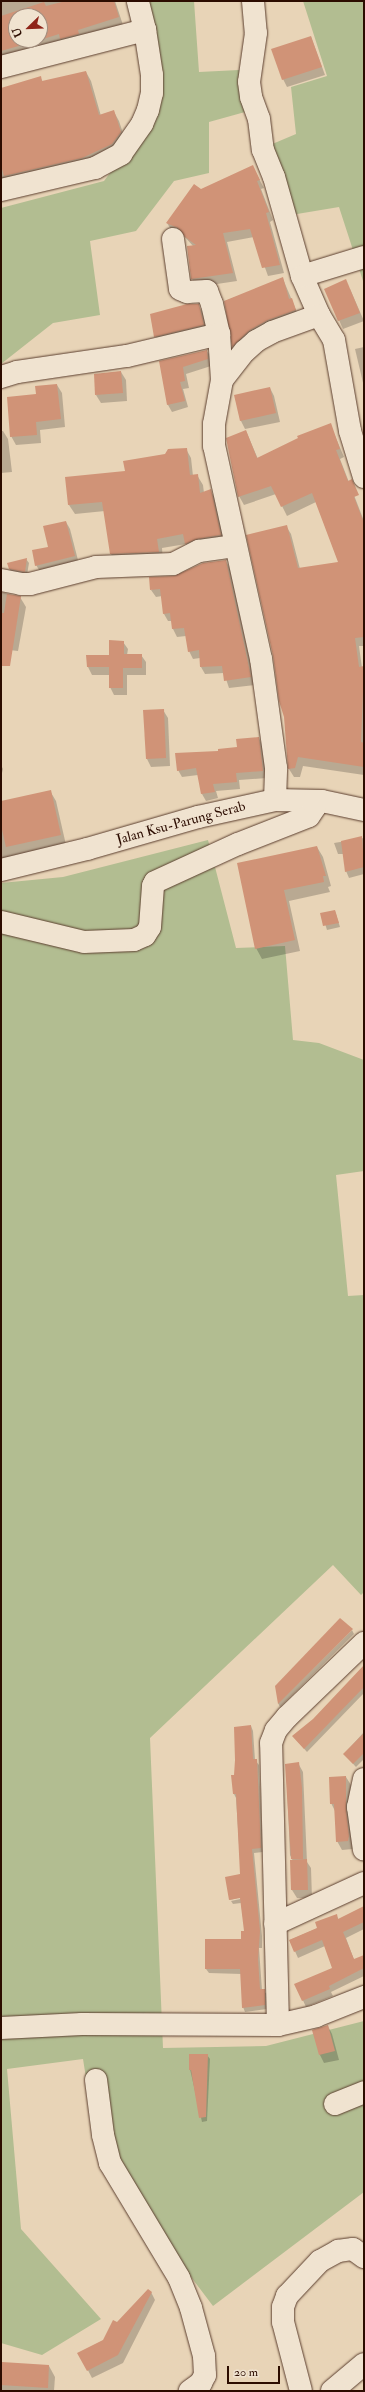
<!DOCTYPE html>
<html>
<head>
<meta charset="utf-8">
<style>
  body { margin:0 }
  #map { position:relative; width:365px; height:2392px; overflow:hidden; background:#e8d4b7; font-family:"IM FELL Double Pica",serif }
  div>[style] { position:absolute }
  .green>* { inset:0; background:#b2bd91 }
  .shadow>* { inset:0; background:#0003 }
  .building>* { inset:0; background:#d09377 }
  .roads { filter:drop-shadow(0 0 1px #5b3e2e) drop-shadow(0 0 1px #5b3e2e) }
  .minor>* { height:22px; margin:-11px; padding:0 11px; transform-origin:11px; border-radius:11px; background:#f0e3d0 }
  span { translate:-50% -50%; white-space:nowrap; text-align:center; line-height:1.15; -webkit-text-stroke:3px #f0e3d0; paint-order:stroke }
  .street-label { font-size:14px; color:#2c0c00 }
  .frame { position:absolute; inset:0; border:2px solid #2c0c00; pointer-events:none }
  .north { position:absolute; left:8px; top:8px; width:40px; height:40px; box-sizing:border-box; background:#f0e3d0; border:1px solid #a28d7d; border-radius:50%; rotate:247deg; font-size:11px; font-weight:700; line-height:16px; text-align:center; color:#2c0c00 }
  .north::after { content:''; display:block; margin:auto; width:14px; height:18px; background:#8f2418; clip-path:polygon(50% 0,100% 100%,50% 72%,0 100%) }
  .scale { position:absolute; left:227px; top:2366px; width:53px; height:18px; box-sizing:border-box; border:2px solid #2c0c00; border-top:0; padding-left:5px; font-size:12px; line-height:14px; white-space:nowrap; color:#2c0c00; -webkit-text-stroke:3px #f0e3d0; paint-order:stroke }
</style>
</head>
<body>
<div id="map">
  <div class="green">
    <div style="clip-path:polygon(143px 1px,194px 1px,199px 72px,239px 70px,245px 112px,209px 122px,209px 173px,174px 181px,136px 231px,90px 241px,100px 315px,53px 323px,1px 364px,1px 208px,104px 181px,140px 133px)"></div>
    <div style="clip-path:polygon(303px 1px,364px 1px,364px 284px,339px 207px,291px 215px,270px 145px,296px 134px,291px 87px,327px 76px)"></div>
    <div style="clip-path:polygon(208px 840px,236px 948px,285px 946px,293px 1040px,319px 1043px,364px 1060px,364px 1171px,336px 1175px,348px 1296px,364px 1295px,364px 1592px,361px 1595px,333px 1565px,150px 1738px,163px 2048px,266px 2046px,364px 2021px,364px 2192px,213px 2306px,98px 2154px,83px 2059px,7px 2069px,21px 2229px,101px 2319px,42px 2355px,1px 2343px,1px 883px,63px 877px)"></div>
  </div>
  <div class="shadow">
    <div style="clip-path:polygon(evenodd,1px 1px,115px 1px,123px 25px,1px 60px,1px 1px,16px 16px,40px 16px,40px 40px,16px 40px,16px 16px)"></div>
    <div style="clip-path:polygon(311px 37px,325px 75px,287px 87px,283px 79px)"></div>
    <div style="clip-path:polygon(86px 72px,91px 81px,101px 116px,114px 112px,119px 121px,126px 142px,117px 154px,1px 187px,1px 89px,40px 77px,43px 82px)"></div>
    <div style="clip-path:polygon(257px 175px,264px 188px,261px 189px,273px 220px,270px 222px,284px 273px,268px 276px,254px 237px,227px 242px,237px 281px,197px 287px,192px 279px,188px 247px,193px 246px,184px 236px,172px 231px,167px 223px,201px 190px)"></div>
    <div style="clip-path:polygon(283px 279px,299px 317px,237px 352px,233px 346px,225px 301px)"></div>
    <div style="clip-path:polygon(325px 289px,350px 289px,364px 321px,343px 329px)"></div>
    <div style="clip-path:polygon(198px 305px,203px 313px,208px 333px,160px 344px,155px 336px)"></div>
    <div style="clip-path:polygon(364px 347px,364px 387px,355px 349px)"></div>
    <div style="clip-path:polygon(207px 351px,211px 357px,211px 366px,186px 374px,189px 388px,183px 389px,188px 407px,172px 412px,168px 405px,160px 362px)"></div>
    <div style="clip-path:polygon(121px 372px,126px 380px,127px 401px,101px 403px,96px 395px)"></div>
    <div style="clip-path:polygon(57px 385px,62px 393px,65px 427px,40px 430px,41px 443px,16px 445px,11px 436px)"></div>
    <div style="clip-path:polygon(270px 388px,274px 396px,280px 422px,245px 429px,241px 421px,235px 396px)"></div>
    <div style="clip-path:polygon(330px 424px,344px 457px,340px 459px,364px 521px,364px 646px,359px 646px,362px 668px,364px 667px,364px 688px,356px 689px,364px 690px,364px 775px,303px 766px,300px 777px,294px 777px,289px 769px,286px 526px,291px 534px,300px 569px,339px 563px,316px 502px,287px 516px,276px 494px,244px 505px,239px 496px,246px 431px,258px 459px)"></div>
    <div style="clip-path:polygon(1px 431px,3px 431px,8px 439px,12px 472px,1px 473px)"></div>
    <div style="clip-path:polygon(186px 449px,191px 458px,193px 476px,197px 475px,203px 485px,204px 493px,210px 490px,216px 500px,226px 545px,191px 553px,186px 544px,162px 548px,163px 561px,117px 563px,111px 554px,105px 511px,75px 514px,69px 505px,66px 478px,126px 472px,166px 455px)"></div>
    <div style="clip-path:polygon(66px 522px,70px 529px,79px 564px,41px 573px,36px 565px)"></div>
    <div style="clip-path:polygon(26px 559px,29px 563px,27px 575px,12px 573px,9px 568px)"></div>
    <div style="clip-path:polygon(226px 561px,230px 569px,255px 685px,229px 688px,224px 673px,205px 674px,201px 667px,200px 658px,193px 659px,189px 651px,186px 636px,177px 637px,173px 629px,172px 621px,168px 621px,164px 614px,162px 596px,156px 597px,151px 590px,174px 577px)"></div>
    <div style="clip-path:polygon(1px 592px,20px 597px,26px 607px,18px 651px,1px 649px)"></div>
    <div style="clip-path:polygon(123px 642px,128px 649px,127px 655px,141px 655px,146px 662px,146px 675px,127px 675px,127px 695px,114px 695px,110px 687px,110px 675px,92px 675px,88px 667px,87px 656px,110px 656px)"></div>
    <div style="clip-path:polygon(163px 710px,168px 718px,170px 766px,151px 767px,147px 759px)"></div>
    <div style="clip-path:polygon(259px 738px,262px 745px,267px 778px,239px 780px,240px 789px,216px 791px,218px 798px,206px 801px,202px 794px,198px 775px,182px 777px,178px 770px,219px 752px,238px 748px)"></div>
    <div style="clip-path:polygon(1px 765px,3px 769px,1px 777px)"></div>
    <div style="clip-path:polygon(50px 791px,56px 801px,66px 845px,1px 866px,1px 802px)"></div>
    <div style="clip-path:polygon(364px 838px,364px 874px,349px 878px,346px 871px,344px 854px,338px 854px,334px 843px)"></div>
    <div style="clip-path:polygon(317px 847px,323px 857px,331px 886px,328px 887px,330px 892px,289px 901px,300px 951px,262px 959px,256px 948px,238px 864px)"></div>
    <div style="clip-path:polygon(335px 911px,340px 927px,327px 930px,322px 914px)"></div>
    <div style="clip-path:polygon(352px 1630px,354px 1634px,280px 1707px,278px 1703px)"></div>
    <div style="clip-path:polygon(364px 1667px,364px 1693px,307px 1752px,293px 1736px,314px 1720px)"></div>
    <div style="clip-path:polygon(251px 1726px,253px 1731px,255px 1760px,259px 1765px,263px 1852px,254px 1853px,262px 1936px,262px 1948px,259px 1948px,262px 1990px,267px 1994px,267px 2009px,245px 2012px,243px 2007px,241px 1974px,209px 1973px,206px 1969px,242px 1940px,245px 1932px,241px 1903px,233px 1904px,231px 1901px,245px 1898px,245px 1896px,230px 1900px,226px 1878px,241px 1875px,236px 1798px,234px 1794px,235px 1776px)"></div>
    <div style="clip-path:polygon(364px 1732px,364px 1759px,356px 1767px,344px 1754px)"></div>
    <div style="clip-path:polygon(298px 1763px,303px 1772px,307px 1862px,311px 1868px,312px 1898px,297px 1898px,292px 1890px,293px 1861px,290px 1855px,286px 1765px)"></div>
    <div style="clip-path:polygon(346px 1777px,351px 1785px,350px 1818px,354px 1845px,353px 1849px,342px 1850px,337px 1841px,335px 1811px,331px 1803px)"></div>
    <div style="clip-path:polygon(364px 1908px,364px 1929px,346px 1938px,354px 1960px,364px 1956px,364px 1976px,331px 1992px,333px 1996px,306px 2007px,296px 1985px,333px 1969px,325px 1946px,298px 1958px,290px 1940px,318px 1928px,336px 1915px,339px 1920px)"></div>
    <div style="clip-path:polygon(328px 2026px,332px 2034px,339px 2060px,324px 2063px,320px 2055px,313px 2030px)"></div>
    <div style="clip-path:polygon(207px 2055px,210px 2059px,207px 2121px,202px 2122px,190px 2069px)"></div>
    <div style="clip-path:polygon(151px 2292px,155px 2300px,123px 2363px,92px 2378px,79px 2353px,104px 2340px,117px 2323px)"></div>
    <div style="clip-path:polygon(1px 2363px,49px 2366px,55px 2377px,54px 2391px,1px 2391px)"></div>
  </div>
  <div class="building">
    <div style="clip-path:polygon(66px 1px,114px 1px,119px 17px,78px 30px,79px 34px,60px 39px,59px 34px,40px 40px,40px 16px,16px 16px,16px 40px,40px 40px,1px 51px,1px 16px,44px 2px,46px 6px)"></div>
    <div style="clip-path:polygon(311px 36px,322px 67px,282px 80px,271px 49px)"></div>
    <div style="clip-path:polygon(86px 71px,99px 115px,114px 110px,121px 132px,112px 144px,82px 158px,4px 176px,1px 165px,1px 88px,41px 76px,42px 81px)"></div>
    <div style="clip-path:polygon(253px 165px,260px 180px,257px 181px,269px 212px,266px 213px,280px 265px,262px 268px,250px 229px,223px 233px,233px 273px,191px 279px,187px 246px,196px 245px,185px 237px,178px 228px,166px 223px,194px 184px,201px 189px)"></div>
    <div style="clip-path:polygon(283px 277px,289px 299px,292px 298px,296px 310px,268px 320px,250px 330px,232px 347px,224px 301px)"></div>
    <div style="clip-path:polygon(346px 279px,360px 313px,338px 321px,324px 289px)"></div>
    <div style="clip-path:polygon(187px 304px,199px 304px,204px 325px,154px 337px,150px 314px)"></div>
    <div style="clip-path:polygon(207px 350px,208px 359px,183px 367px,185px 381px,180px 382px,185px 401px,167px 405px,159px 361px)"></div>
    <div style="clip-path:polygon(121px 371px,123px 393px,95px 395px,94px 374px)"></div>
    <div style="clip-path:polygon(57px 384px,61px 419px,36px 422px,37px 435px,10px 437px,7px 397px,36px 394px,35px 386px)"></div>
    <div style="clip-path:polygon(270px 387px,276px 413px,240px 421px,234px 395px)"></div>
    <div style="clip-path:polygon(331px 423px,340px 449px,336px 450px,348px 481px,352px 479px,359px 495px,354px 497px,364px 523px,364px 637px,355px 638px,359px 667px,364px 666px,361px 742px,364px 743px,364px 767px,298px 757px,295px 768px,288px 769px,284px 717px,279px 701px,273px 656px,246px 535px,287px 525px,298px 568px,338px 562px,312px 493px,281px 507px,271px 486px,238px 497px,226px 438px,246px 430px,257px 458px,298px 438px,297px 436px)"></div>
    <div style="clip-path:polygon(187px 448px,190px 475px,198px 474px,200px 493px,211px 489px,221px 535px,197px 539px,185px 544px,183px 534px,157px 539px,159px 552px,110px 554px,102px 502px,68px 505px,65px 477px,125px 471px,123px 461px,165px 454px,168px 449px)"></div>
    <div style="clip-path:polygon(66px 521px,75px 556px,35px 566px,32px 550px,48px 547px,43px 526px)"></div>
    <div style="clip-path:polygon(27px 558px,25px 572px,9px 569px,7px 563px)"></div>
    <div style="clip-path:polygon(226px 560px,251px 677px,224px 681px,222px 666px,200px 667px,199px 650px,188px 652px,184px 628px,172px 629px,170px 613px,163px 614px,160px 589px,150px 590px,149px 577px,174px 576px,203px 563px)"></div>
    <div style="clip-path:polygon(7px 594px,21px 596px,10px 666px,1px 666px,1px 613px,4px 613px)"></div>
    <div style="clip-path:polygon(109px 640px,124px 641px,124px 654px,142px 654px,142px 668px,123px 668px,123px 688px,109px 688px,109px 667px,87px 667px,86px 655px,109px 655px)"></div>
    <div style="clip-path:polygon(164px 709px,166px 758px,146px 759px,143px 710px)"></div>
    <div style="clip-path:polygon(259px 737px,263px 771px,236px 773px,237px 782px,213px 784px,215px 792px,201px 794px,196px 768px,177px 771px,175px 753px,218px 751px,218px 749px,237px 747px,236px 739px)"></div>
    <div style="clip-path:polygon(51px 790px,61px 835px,6px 847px,1px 825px,1px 801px)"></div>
    <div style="clip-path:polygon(362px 836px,364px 867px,345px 872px,341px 841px)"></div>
    <div style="clip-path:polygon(317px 846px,326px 876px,323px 876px,324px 882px,284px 890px,295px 940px,255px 949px,237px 863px)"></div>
    <div style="clip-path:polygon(335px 910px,339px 923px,323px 926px,320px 913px)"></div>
    <div style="clip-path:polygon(340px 1618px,353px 1629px,278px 1704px,275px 1686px)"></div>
    <div style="clip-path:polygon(364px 1665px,364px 1687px,304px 1749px,292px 1736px,313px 1719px)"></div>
    <div style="clip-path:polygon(251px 1725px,253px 1759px,257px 1759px,261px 1848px,252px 1849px,260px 1931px,258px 1959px,260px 1989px,265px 1989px,265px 2005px,242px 2008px,240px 1969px,205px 1969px,205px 1939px,241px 1939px,241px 1931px,244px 1931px,240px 1898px,229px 1900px,225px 1877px,240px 1874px,236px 1794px,233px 1794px,231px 1775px,234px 1775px,235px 1760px,234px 1727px)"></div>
    <div style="clip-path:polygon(364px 1733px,364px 1753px,353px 1764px,343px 1754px)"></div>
    <div style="clip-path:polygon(299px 1762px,302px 1788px,303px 1859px,291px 1859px,285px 1764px)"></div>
    <div style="clip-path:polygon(346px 1776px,346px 1809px,349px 1836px,348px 1841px,336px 1842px,334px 1804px,330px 1804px,329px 1777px)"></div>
    <div style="clip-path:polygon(307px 1859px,308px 1890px,291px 1890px,290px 1860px)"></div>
    <div style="clip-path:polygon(364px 1906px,364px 1922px,343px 1932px,354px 1959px,364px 1955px,364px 1968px,329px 1986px,330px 1989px,302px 2001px,294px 1984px,332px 1968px,322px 1940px,294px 1952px,289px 1940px,317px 1928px,315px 1922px,337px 1914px,338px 1919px)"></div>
    <div style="clip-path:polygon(328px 2025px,335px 2051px,319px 2055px,312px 2030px)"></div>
    <div style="clip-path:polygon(189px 2054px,208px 2054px,206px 2117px,199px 2118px,191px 2070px,189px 2070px)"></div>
    <div style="clip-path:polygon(148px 2289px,152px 2292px,118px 2355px,87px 2371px,77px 2353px,103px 2340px,113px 2320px,117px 2322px)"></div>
    <div style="clip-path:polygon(2px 2362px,49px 2365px,48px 2388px,1px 2385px)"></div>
  </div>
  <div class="roads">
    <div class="minor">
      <div style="left:253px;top:1px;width:32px;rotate:85deg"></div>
      <div style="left:256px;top:33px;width:49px;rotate:98.1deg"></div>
      <div style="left:249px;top:82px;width:15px;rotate:82deg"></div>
      <div style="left:251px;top:97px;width:23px;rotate:70deg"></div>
      <div style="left:259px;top:119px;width:31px;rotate:83deg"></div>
      <div style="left:263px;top:150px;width:29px;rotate:68deg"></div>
      <div style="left:274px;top:177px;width:103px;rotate:74.2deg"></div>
      <div style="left:302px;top:276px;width:43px;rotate:66.4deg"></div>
      <div style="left:1px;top:67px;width:149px;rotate:-14.4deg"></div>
      <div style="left:145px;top:30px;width:30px;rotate:-104deg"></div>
      <div style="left:1px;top:190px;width:97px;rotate:-13.2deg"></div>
      <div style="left:95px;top:168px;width:30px;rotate:-28deg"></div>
      <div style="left:121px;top:154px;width:37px;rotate:-55deg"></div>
      <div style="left:142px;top:124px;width:15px;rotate:-67deg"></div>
      <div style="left:148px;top:110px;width:17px;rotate:-77deg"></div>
      <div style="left:152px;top:93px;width:18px;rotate:-90deg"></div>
      <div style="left:152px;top:75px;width:46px;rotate:-98.8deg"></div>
      <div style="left:173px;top:239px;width:50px;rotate:82deg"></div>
      <div style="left:180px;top:289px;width:8px;rotate:23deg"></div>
      <div style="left:187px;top:292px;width:20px;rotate:-3deg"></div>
      <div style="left:207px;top:291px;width:14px;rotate:69deg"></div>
      <div style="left:212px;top:304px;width:31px;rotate:77deg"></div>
      <div style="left:302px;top:276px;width:65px;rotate:-17deg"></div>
      <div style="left:1px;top:377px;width:17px;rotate:-17deg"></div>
      <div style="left:17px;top:372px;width:111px;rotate:-8.3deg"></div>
      <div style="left:127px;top:356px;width:95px;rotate:-13.4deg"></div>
      <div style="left:219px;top:334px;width:46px;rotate:86.3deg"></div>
      <div style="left:1px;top:580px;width:20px;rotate:11deg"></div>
      <div style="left:21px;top:584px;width:9px"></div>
      <div style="left:30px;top:584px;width:68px;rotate:-14.4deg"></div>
      <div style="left:96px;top:567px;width:77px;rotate:-2.2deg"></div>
      <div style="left:173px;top:564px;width:29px;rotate:-27deg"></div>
      <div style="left:199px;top:551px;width:36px;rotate:-8deg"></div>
      <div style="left:275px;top:800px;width:32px;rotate:-88deg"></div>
      <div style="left:276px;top:768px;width:110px;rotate:-97.8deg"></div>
      <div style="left:261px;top:659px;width:218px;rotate:-102.4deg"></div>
      <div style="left:214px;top:446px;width:22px;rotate:-90deg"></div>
      <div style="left:214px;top:424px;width:45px;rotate:-79.7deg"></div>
      <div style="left:222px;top:380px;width:37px;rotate:-52deg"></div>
      <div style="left:245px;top:351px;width:15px;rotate:-42deg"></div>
      <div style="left:256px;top:341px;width:18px;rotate:-29deg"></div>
      <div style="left:272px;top:332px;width:50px;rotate:-19.9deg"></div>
      <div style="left:319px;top:315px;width:29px;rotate:59deg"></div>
      <div style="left:334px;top:340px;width:92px;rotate:80deg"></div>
      <div style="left:350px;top:431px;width:48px;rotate:73.1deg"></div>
      <div style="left:1px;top:870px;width:89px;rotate:-13.7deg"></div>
      <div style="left:87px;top:849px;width:116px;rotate:-16.1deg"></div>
      <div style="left:198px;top:817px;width:79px;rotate:-12.4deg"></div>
      <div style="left:275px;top:800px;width:47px;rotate:1.2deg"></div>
      <div style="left:322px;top:801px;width:43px;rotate:12.1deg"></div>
      <div style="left:1px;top:922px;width:85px;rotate:13.5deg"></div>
      <div style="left:84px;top:942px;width:50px;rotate:-2.3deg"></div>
      <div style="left:134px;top:940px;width:12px;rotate:-24deg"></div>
      <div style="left:145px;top:935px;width:9px;rotate:-58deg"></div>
      <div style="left:150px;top:927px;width:41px;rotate:-85.8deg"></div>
      <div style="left:153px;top:886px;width:4px;rotate:-63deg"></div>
      <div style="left:155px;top:882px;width:91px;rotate:-24.6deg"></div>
      <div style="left:238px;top:844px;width:76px;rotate:-21.5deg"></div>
      <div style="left:309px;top:816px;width:11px;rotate:-56deg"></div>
      <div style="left:315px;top:807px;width:6px;rotate:-90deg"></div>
      <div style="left:364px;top:1779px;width:29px;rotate:102deg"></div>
      <div style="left:358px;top:1807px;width:43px;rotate:82.1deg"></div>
      <div style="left:275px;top:1924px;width:98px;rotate:-24.7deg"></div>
      <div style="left:278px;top:2025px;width:282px;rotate:-91.4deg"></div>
      <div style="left:271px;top:1743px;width:14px;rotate:-69deg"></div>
      <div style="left:276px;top:1730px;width:17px;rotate:-50deg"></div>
      <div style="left:287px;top:1717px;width:107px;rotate:-43.9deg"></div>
      <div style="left:1px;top:2028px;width:81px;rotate:-2.8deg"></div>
      <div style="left:82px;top:2024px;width:196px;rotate:0.3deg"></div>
      <div style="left:278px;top:2025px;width:39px;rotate:-13deg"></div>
      <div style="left:316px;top:2016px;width:52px;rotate:-21.6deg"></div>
      <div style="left:96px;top:2080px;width:55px;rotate:82.7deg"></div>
      <div style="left:103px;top:2135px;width:29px;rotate:76deg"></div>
      <div style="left:110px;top:2163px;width:134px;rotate:59deg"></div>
      <div style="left:179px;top:2278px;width:32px;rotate:68deg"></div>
      <div style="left:191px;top:2308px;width:50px;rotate:74.8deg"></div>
      <div style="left:204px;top:2356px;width:19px;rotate:87deg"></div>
      <div style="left:205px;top:2375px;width:9px;rotate:117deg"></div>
      <div style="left:201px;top:2383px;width:14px;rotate:144deg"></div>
      <div style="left:335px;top:2104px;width:31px;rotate:-22deg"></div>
      <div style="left:301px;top:2391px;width:71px;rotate:-104.6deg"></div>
      <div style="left:283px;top:2322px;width:15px;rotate:-90deg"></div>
      <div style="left:283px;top:2307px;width:12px;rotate:-70deg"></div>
      <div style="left:287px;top:2296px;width:48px;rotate:-46.7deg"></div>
      <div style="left:320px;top:2261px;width:21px;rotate:-29deg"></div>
      <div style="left:338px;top:2251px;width:15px;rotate:-8deg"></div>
      <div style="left:353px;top:2249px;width:14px;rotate:36deg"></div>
      <div style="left:332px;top:2391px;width:42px;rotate:-40.2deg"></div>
    </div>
  </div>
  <div class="street-label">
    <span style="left:181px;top:823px;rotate:-15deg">Jalan Ksu-Parung Serab</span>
  </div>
  <div class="frame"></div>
  <div class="north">U</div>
  <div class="scale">20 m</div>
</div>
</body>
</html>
